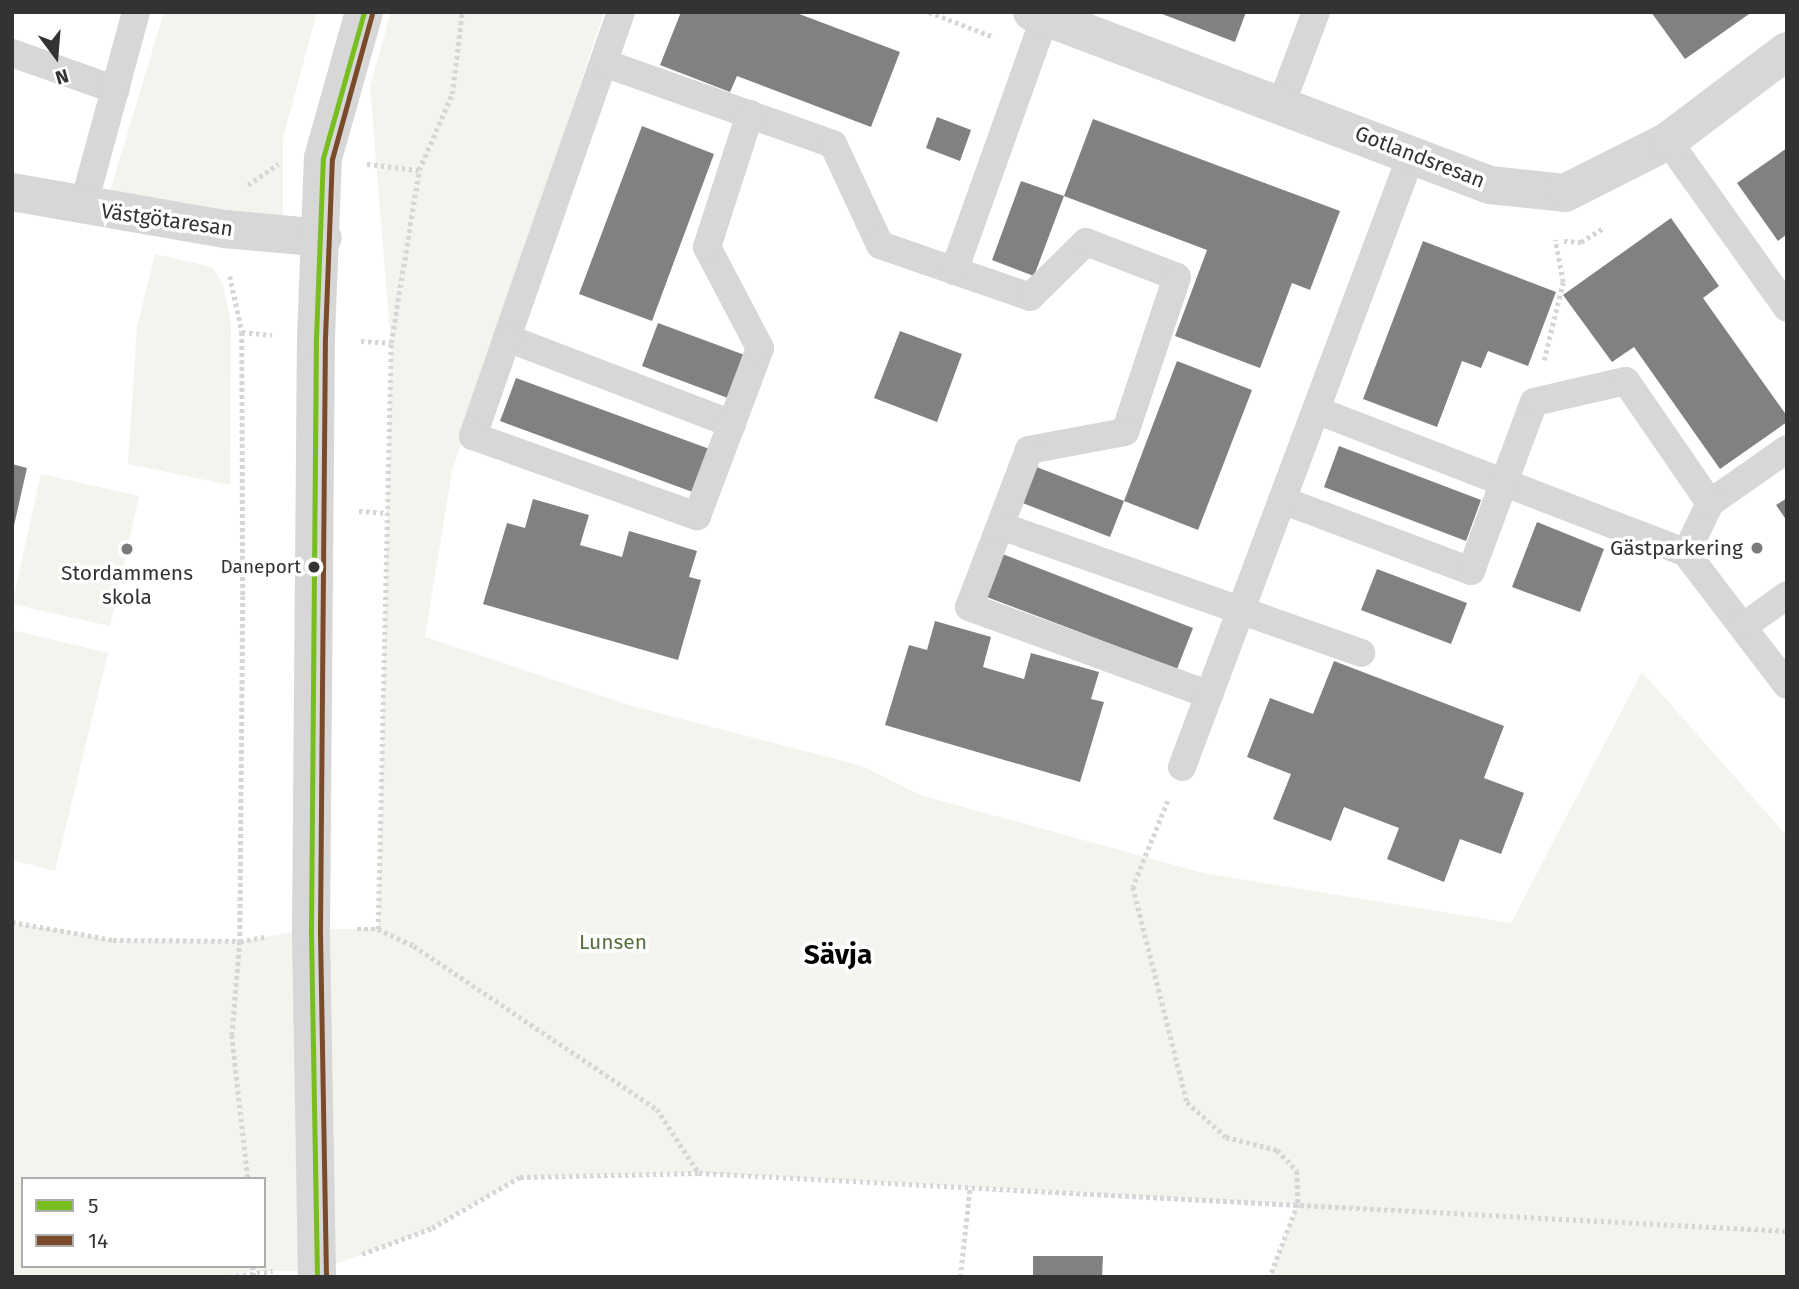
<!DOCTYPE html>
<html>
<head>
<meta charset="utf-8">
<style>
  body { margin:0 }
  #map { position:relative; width:1799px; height:1289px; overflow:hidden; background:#fff; font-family:"Fira Sans",sans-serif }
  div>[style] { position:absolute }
  .green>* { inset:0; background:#f1f5ed }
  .building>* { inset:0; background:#818181 }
  .path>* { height:4.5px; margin-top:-2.25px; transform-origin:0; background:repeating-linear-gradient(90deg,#d6d6d6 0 3.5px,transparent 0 7px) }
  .lane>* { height:28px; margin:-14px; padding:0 14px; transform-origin:14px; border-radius:14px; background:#d7d7d7 }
  .street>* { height:38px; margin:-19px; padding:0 19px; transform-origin:19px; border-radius:19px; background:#d7d7d7 }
  .bus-1>* { height:5px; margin:-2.5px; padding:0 2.5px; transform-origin:2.5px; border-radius:2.5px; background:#78be20 }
  .bus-2>* { height:5px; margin:-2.5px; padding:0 2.5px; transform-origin:2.5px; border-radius:2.5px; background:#7a4b2a }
  .dots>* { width:19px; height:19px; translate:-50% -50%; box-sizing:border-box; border:4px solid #fff; border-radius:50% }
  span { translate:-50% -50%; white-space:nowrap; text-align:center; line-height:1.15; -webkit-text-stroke:7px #fff; paint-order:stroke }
  .bus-label { font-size:19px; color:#333 }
  .right { translate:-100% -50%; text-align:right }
  .street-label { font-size:21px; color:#333 }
  .poi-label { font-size:21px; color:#333 }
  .park-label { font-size:21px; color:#56703f }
  .district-label { font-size:28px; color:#000; font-weight:700 }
  .frame { position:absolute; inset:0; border:14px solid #333; pointer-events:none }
  .legend { position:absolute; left:21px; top:1177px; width:245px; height:91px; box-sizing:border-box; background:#fff; border:2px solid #adadad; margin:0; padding:9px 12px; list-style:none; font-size:21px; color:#333 }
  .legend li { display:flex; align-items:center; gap:14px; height:35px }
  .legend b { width:35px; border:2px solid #adadad }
  .north { position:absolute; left:21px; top:21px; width:70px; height:70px; -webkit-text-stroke:5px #fff; paint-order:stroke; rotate:164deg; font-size:19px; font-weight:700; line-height:28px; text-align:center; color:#333 }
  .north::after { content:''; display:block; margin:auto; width:24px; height:32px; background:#333; clip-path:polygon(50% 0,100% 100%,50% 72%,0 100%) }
</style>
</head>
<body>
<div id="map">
  <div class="green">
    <div style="clip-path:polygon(164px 12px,317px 12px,283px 138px,283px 218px,104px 211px)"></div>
    <div style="clip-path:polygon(evenodd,391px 12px,604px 12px,452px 471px,425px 637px,632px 706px,862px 766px,920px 795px,1203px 873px,1511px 923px,1642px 672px,1787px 836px,1787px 1277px,1270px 1277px,1298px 1204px,699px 1173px,520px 1177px,432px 1228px,317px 1271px,253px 1271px,229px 1277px,12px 1277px,12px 922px,114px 940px,240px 941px,311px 929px,378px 929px,391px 343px,370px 87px,391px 12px,23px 1179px,264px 1179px,264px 1266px,23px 1266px,23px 1179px)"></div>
    <div style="clip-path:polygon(155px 254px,212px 267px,223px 284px,231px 324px,230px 485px,128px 464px,137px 327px)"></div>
    <div style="clip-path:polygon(41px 474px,139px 496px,110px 626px,12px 604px)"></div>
    <div style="clip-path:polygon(12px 630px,108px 653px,55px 871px,12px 860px)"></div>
  </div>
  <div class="building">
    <div style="clip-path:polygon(681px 12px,794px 12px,900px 52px,871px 127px,737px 76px,730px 92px,660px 65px)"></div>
    <div style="clip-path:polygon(1157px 12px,1246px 12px,1235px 42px)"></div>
    <div style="clip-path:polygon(1651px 12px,1752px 12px,1685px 59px)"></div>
    <div style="clip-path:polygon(937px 117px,971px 130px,960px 161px,926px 148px)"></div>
    <div style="clip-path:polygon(1093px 119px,1340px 211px,1310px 290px,1292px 283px,1260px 368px,1175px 336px,1207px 250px,1064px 196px)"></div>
    <div style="clip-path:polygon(642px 126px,714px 154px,652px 321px,579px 294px)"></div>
    <div style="clip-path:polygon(1787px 148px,1787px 234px,1778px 241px,1737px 183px)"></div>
    <div style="clip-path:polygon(1021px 181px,1064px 196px,1034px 276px,992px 260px)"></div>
    <div style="clip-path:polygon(1671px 218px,1719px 286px,1703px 298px,1787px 416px,1787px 422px,1720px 469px,1634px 347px,1612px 362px,1563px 295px)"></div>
    <div style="clip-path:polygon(1423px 241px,1556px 292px,1528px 366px,1488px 351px,1481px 368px,1462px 361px,1437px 427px,1363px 399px)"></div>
    <div style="clip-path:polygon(658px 323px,750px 357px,733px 400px,642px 366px)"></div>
    <div style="clip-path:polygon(900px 331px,962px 354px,937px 422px,874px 398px)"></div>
    <div style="clip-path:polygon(1177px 361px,1252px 390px,1198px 530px,1124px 501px)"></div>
    <div style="clip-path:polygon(516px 378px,715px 451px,698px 494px,500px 421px)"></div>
    <div style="clip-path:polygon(1339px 446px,1481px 500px,1466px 541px,1324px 487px)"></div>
    <div style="clip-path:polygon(12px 464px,27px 468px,13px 530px,12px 530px)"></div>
    <div style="clip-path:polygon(1034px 466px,1124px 501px,1110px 537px,1020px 502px)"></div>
    <div style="clip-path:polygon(1787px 498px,1787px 521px,1776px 505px)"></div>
    <div style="clip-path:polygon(533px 499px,589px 515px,580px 545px,622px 557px,629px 531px,697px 551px,689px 577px,701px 580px,678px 660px,483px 604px,507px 523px,525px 528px)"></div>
    <div style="clip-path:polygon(1537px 522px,1604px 549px,1580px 612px,1512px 587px)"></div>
    <div style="clip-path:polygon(1000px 553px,1193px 628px,1177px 669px,984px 596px)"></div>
    <div style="clip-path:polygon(1377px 569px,1467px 603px,1451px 644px,1361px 610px)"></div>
    <div style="clip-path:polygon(935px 621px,991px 637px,983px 667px,1024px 679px,1031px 653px,1099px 672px,1091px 699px,1104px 702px,1080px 782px,885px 725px,909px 645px,927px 650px)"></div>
    <div style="clip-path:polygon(1334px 661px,1504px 726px,1484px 778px,1524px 793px,1501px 854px,1460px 839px,1444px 882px,1387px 859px,1399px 828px,1344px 807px,1331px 841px,1273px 819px,1291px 774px,1247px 757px,1270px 698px,1313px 714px)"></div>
    <div style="clip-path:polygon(1033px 1256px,1103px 1256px,1102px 1277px,1033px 1277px)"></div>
  </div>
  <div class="path">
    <div style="left:929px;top:12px;width:70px;rotate:21deg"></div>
    <div style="left:367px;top:164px;width:52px;rotate:6.6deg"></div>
    <div style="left:248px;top:185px;width:37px;rotate:-35deg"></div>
    <div style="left:1564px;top:241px;width:17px;rotate:3deg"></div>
    <div style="left:1581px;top:242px;width:26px;rotate:-32deg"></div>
    <div style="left:230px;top:276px;width:57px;rotate:77.9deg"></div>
    <div style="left:242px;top:332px;width:264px;rotate:89.8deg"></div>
    <div style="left:243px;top:596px;width:345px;rotate:90.5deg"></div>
    <div style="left:240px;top:941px;width:94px;rotate:94.9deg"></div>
    <div style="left:232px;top:1035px;width:145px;rotate:83.7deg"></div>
    <div style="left:242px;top:332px;width:30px;rotate:6deg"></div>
    <div style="left:361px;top:341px;width:30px;rotate:4deg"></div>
    <div style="left:1544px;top:360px;width:80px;rotate:-76.3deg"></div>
    <div style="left:1563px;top:282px;width:43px;rotate:-100.8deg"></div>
    <div style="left:359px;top:511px;width:29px;rotate:4deg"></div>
    <div style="left:1168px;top:801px;width:93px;rotate:112.1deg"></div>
    <div style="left:1133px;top:887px;width:222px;rotate:75.9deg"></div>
    <div style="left:1187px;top:1102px;width:52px;rotate:41.9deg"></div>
    <div style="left:1226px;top:1137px;width:53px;rotate:14.3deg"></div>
    <div style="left:1277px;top:1150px;width:29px;rotate:46deg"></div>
    <div style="left:1297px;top:1171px;width:33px;rotate:88deg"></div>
    <div style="left:1298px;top:1204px;width:78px;rotate:111deg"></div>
    <div style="left:12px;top:922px;width:103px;rotate:10.1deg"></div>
    <div style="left:113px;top:940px;width:127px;rotate:0.5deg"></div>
    <div style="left:240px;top:941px;width:25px;rotate:-9deg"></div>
    <div style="left:357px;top:929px;width:21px"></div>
    <div style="left:378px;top:929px;width:40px;rotate:25deg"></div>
    <div style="left:414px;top:946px;width:293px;rotate:33.9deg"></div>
    <div style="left:657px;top:1109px;width:75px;rotate:56.9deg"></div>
    <div style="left:378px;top:929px;width:586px;rotate:-88.73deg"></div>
    <div style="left:391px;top:343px;width:175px;rotate:-80.8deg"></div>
    <div style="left:419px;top:170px;width:83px;rotate:-66.5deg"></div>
    <div style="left:452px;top:94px;width:83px;rotate:-83deg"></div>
    <div style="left:362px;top:1254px;width:75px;rotate:-20.4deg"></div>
    <div style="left:432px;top:1228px;width:102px;rotate:-30.1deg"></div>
    <div style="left:520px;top:1177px;width:179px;rotate:-1.3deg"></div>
    <div style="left:699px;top:1173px;width:1090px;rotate:3.05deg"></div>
    <div style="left:253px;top:1266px;width:11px;rotate:85deg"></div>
    <div style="left:229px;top:1277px;width:44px;rotate:-7.8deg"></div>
    <div style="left:960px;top:1277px;width:91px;rotate:-83.7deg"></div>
  </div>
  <div class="lane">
    <div style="left:621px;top:12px;width:345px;rotate:109.3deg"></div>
    <div style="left:507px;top:338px;width:241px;rotate:20.9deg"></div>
    <div style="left:12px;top:53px;width:110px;rotate:19.6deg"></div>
    <div style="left:604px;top:63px;width:243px;rotate:19.5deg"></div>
    <div style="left:833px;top:144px;width:111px;rotate:65deg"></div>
    <div style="left:880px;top:245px;width:159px;rotate:19.1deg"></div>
    <div style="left:1030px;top:297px;width:78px;rotate:-44.5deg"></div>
    <div style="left:1086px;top:242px;width:97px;rotate:21deg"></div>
    <div style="left:1177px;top:277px;width:163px;rotate:108.5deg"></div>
    <div style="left:1125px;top:432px;width:98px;rotate:169.4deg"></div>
    <div style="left:1029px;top:450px;width:168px;rotate:110.9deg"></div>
    <div style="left:969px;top:607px;width:256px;rotate:20.1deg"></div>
    <div style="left:1281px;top:105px;width:99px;rotate:-69.4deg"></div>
    <div style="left:1668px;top:141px;width:205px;rotate:54.5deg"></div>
    <div style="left:83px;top:207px;width:202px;rotate:-74.8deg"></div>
    <div style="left:954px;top:271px;width:270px;rotate:-70.3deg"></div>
    <div style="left:507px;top:338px;width:104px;rotate:109.1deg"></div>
    <div style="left:473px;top:436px;width:238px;rotate:19.7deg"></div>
    <div style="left:697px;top:516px;width:179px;rotate:-69.4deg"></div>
    <div style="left:760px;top:348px;width:114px;rotate:-117.7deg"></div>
    <div style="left:707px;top:247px;width:140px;rotate:-72.1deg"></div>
    <div style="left:1316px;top:410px;width:397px;rotate:21.1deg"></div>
    <div style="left:1787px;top:449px;width:94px;rotate:145deg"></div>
    <div style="left:1710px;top:503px;width:55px;rotate:115.6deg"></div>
    <div style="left:1686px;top:553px;width:166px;rotate:52.6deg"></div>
    <div style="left:1282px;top:500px;width:202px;rotate:20.6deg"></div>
    <div style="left:1471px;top:571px;width:180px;rotate:-69.6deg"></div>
    <div style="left:1534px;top:402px;width:94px;rotate:-12.9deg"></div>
    <div style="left:1626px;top:381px;width:148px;rotate:55.5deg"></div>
    <div style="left:1001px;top:526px;width:382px;rotate:19.4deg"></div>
    <div style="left:1744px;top:626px;width:53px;rotate:-35.8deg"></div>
    <div style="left:1182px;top:767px;width:656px;rotate:-69.46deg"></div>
  </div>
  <div class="street">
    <div style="left:1032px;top:12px;width:490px;rotate:20.7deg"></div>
    <div style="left:1490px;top:185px;width:75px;rotate:6.1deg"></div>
    <div style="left:1565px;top:193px;width:115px;rotate:-26.8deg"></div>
    <div style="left:1668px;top:141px;width:149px;rotate:-37.1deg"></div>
    <div style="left:12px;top:192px;width:216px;rotate:9.9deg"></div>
    <div style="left:225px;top:229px;width:98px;rotate:5.2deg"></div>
    <div style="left:317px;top:1277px;width:348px;rotate:-91deg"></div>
    <div style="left:311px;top:929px;width:591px;rotate:-89.52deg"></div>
    <div style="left:316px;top:338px;width:180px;rotate:-87.8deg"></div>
    <div style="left:323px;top:158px;width:152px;rotate:-74.3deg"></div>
  </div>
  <div class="bus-1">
    <div style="left:317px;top:1277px;width:348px;rotate:-91deg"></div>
    <div style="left:311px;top:929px;width:591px;rotate:-89.52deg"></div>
    <div style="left:316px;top:338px;width:180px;rotate:-87.8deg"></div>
    <div style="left:323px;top:158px;width:152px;rotate:-74.3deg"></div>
  </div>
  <div class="bus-2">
    <div style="left:326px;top:1277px;width:348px;rotate:-91deg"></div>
    <div style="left:320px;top:929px;width:591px;rotate:-89.52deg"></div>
    <div style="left:325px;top:338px;width:179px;rotate:-87.8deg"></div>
    <div style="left:332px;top:159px;width:150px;rotate:-74.6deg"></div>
  </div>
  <div class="dots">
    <div style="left:1757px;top:548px;background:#7a7a7a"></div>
    <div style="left:127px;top:549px;background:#7a7a7a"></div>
    <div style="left:314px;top:567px;background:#333"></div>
  </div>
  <div class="bus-label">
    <span class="right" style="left:301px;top:567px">Daneport</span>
  </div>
  <div class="street-label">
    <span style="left:1420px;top:157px;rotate:21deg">Gotlandsresan</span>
    <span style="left:167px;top:220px;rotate:8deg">Västgötaresan</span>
  </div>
  <div class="poi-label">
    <span class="right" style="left:1743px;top:548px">Gästparkering</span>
    <span style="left:127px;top:585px">Stordammens<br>skola</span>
  </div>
  <div class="park-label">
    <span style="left:613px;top:942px">Lunsen</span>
  </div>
  <div class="district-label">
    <span style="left:838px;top:955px">Sävja</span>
  </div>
  <div class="frame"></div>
  <ul class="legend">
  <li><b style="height:9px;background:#78be20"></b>5</li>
  <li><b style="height:9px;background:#7a4b2a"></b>14</li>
  </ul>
  <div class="north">N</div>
</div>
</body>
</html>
